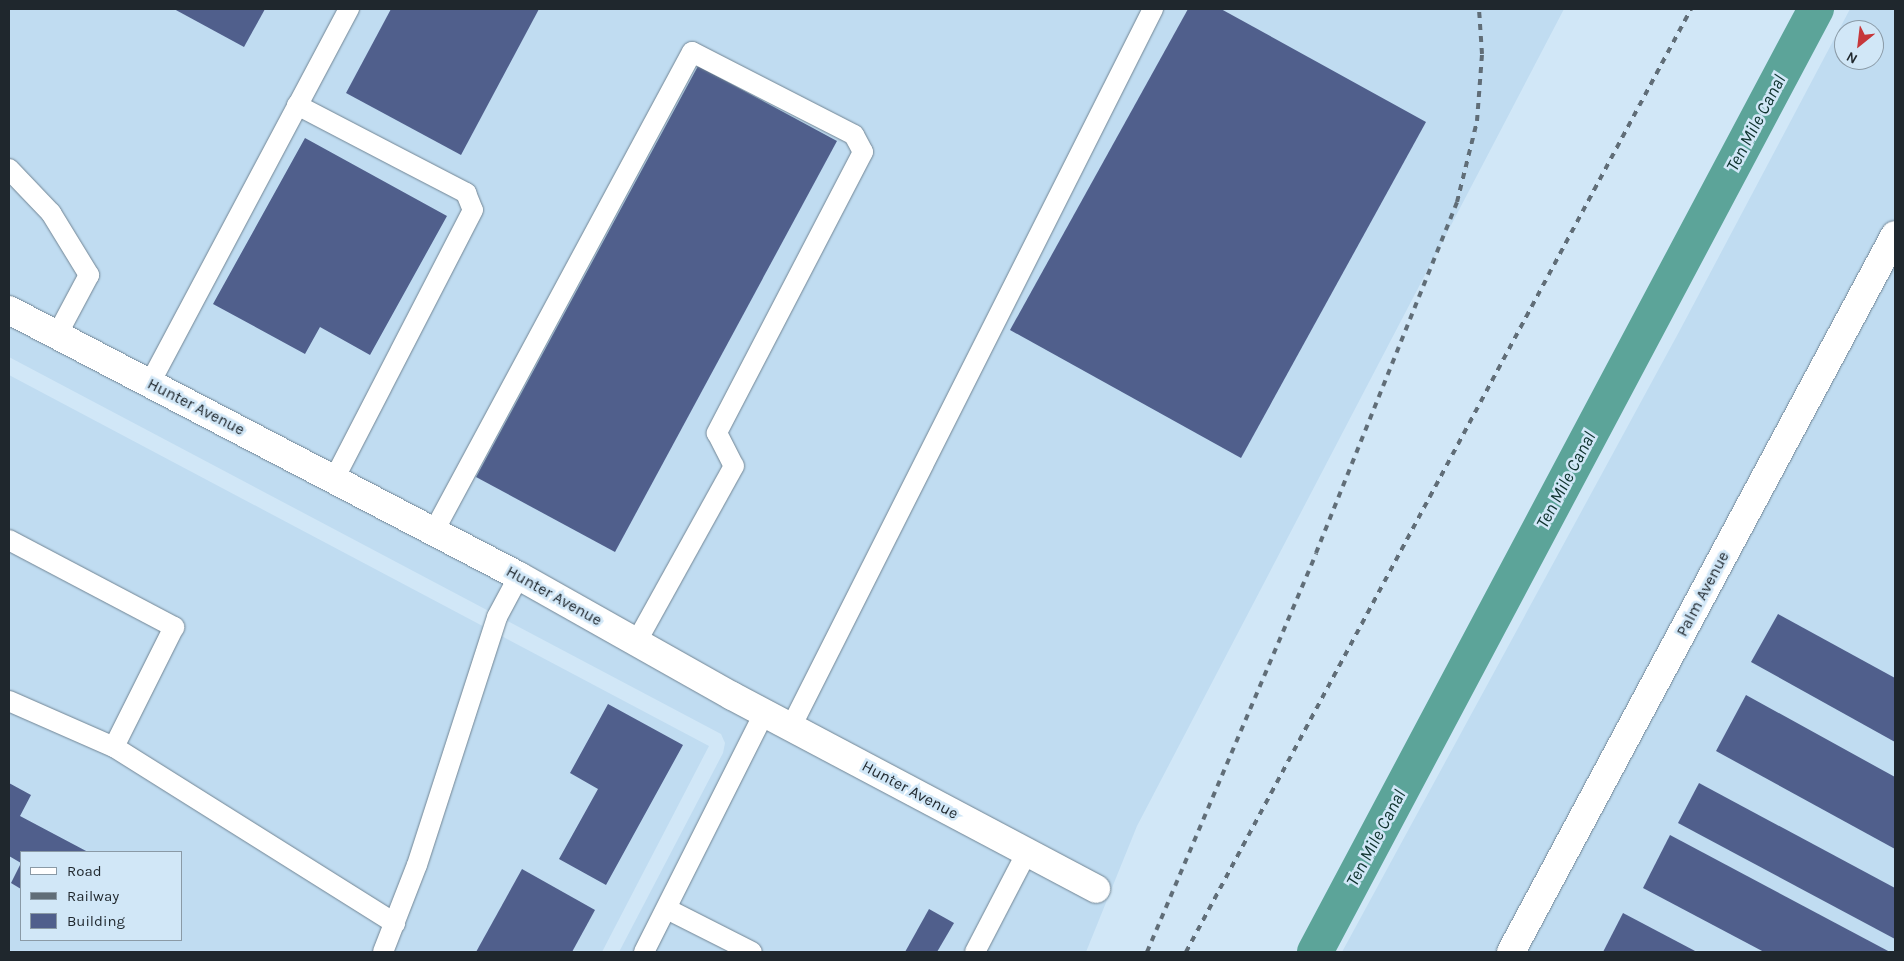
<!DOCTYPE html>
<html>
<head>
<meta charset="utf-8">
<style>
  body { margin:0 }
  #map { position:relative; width:1904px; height:961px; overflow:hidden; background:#d1e7f7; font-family:Karla,sans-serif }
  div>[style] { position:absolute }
  .built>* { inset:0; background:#c0dcf1 }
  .canal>* { height:36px; margin:-18px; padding:0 18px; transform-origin:18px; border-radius:18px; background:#5ca499 }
  .building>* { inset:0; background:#505f8c }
  .roads { filter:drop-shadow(0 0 1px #718594) drop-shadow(0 0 1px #718594) }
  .lane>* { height:20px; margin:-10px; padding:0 10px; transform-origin:10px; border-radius:10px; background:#fff }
  .street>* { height:28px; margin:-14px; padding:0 14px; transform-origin:14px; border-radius:14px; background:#fff }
  .rail>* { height:4px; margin-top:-2px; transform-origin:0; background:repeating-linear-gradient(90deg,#606d77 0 6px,transparent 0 12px) }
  span { translate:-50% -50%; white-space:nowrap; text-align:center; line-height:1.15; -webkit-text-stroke:5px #d1e7f7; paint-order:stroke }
  .street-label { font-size:16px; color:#1f272d }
  .water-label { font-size:18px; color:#0d312c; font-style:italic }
  .frame { position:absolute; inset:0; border:10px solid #1f272d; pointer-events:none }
  .legend { position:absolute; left:20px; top:851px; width:162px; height:90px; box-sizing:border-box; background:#d1e7f7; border:1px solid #8a9aa6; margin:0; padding:6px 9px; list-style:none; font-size:15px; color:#1f272d }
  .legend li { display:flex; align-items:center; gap:10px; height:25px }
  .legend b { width:25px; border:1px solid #8a9aa6 }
  .north { position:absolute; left:1834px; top:20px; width:50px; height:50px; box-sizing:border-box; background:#d1e7f7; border:1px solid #8a9aa6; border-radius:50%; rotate:209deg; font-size:14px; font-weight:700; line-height:20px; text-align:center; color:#1f272d }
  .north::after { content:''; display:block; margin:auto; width:18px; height:22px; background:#c6373a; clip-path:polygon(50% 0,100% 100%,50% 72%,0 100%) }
</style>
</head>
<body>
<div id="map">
  <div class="built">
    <div style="clip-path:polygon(9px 9px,1564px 9px,1137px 826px,1086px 952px,619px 952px,723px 753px,725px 743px,721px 734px,9px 357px)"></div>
    <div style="clip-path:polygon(evenodd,1850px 9px,1895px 9px,1895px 952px,1342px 952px,1680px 330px,1850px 9px,1844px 30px,1874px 30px,1874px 60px,1844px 60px,1844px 30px)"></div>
    <div style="clip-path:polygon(evenodd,9px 375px,709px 746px,602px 952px,9px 952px,9px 375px,21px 852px,181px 852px,181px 940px,21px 940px,21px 852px)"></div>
  </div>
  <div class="canal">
    <div style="left:1315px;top:952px;width:1068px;rotate:-62.02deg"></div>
  </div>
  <div class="building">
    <div style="clip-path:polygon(174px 9px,265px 9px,244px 47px)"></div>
    <div style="clip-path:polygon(391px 9px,539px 9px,461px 155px,346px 93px)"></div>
    <div style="clip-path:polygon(1188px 9px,1221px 9px,1426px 122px,1241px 458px,1010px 330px)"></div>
    <div style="clip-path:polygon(698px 66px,837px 141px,615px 552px,476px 477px)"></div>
    <div style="clip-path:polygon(305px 138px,447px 216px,370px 355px,320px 327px,305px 354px,213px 304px)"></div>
    <div style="clip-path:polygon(1778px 614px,1895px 678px,1895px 742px,1751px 662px)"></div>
    <div style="clip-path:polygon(1746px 695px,1895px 777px,1895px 849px,1716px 751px)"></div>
    <div style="clip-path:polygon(608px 704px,683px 745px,606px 885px,559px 859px,598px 789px,570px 773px)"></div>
    <div style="clip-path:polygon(9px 783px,31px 795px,20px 816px,88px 852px,21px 852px,21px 863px,9px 856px)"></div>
    <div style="clip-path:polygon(1699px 783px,1895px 888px,1895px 939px,1678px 823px)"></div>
    <div style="clip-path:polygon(1670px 835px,1890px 952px,1764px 952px,1643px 888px)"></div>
    <div style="clip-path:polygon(21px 863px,21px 889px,11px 883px)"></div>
    <div style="clip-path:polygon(522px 869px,595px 910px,572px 952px,476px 952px)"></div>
    <div style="clip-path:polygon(929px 909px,954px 923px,937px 952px,905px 952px)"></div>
    <div style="clip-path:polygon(1623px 913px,1697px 952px,1603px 952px)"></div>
  </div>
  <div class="roads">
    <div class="lane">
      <div style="left:297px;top:105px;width:191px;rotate:27.5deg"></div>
      <div style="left:466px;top:193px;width:18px;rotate:68deg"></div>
      <div style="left:473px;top:210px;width:303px;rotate:117.3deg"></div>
      <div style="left:9px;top:169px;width:61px;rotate:46.3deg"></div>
      <div style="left:51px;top:213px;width:73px;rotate:58.5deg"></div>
      <div style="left:89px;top:275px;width:68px;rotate:118.1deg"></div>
      <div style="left:150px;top:383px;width:424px;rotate:-62deg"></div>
      <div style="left:434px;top:531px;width:544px;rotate:-61.69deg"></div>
      <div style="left:692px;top:52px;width:182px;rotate:27.1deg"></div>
      <div style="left:854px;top:135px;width:19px;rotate:62deg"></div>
      <div style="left:863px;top:152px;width:317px;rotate:117.5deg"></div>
      <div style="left:717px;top:433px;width:37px;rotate:63deg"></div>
      <div style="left:734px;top:466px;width:200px;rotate:119deg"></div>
      <div style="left:9px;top:540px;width:187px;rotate:27.8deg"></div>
      <div style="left:174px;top:627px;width:134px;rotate:116.6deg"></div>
      <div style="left:9px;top:701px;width:115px;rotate:23.7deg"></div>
      <div style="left:114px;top:747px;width:332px;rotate:32.1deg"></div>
      <div style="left:791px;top:727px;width:804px;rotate:-63.24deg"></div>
      <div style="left:667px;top:909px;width:95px;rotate:26.8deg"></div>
      <div style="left:383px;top:952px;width:93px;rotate:-68.7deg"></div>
      <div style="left:417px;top:865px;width:261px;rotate:-72.1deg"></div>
      <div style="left:497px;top:617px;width:47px;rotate:-61.8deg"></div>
      <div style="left:644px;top:952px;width:267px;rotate:-63.3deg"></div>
      <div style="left:975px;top:952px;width:113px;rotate:-62.5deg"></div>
    </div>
    <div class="street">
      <div style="left:9px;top:310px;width:575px;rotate:27.55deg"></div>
      <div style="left:519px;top:576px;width:244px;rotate:29.4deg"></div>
      <div style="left:732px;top:696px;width:412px;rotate:27.9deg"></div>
      <div style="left:1511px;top:952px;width:813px;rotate:-61.83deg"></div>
    </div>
  </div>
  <div class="rail">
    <div style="left:1147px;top:952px;width:433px;rotate:-67deg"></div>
    <div style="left:1316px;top:553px;width:378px;rotate:-68.1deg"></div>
    <div style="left:1457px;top:202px;width:83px;rotate:-76.1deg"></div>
    <div style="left:1477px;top:121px;width:67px;rotate:-85.7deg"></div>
    <div style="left:1482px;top:54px;width:45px;rotate:-93.8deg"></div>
    <div style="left:1186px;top:952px;width:1070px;rotate:-61.83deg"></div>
  </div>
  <div class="street-label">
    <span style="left:196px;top:407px;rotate:27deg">Hunter Avenue</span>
    <span style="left:1703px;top:594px;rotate:-62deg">Palm Avenue</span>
    <span style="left:554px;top:596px;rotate:29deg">Hunter Avenue</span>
    <span style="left:910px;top:790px;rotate:28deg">Hunter Avenue</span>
  </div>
  <div class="water-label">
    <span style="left:1756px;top:123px;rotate:-62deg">Ten Mile Canal</span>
    <span style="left:1566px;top:480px;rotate:-62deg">Ten Mile Canal</span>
    <span style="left:1376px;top:838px;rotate:-62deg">Ten Mile Canal</span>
  </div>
  <div class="frame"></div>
  <ul class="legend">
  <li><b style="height:6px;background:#fff"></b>Road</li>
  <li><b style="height:6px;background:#606d77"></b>Railway</li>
  <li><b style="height:14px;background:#505f8c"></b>Building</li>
  </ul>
  <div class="north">N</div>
</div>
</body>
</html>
